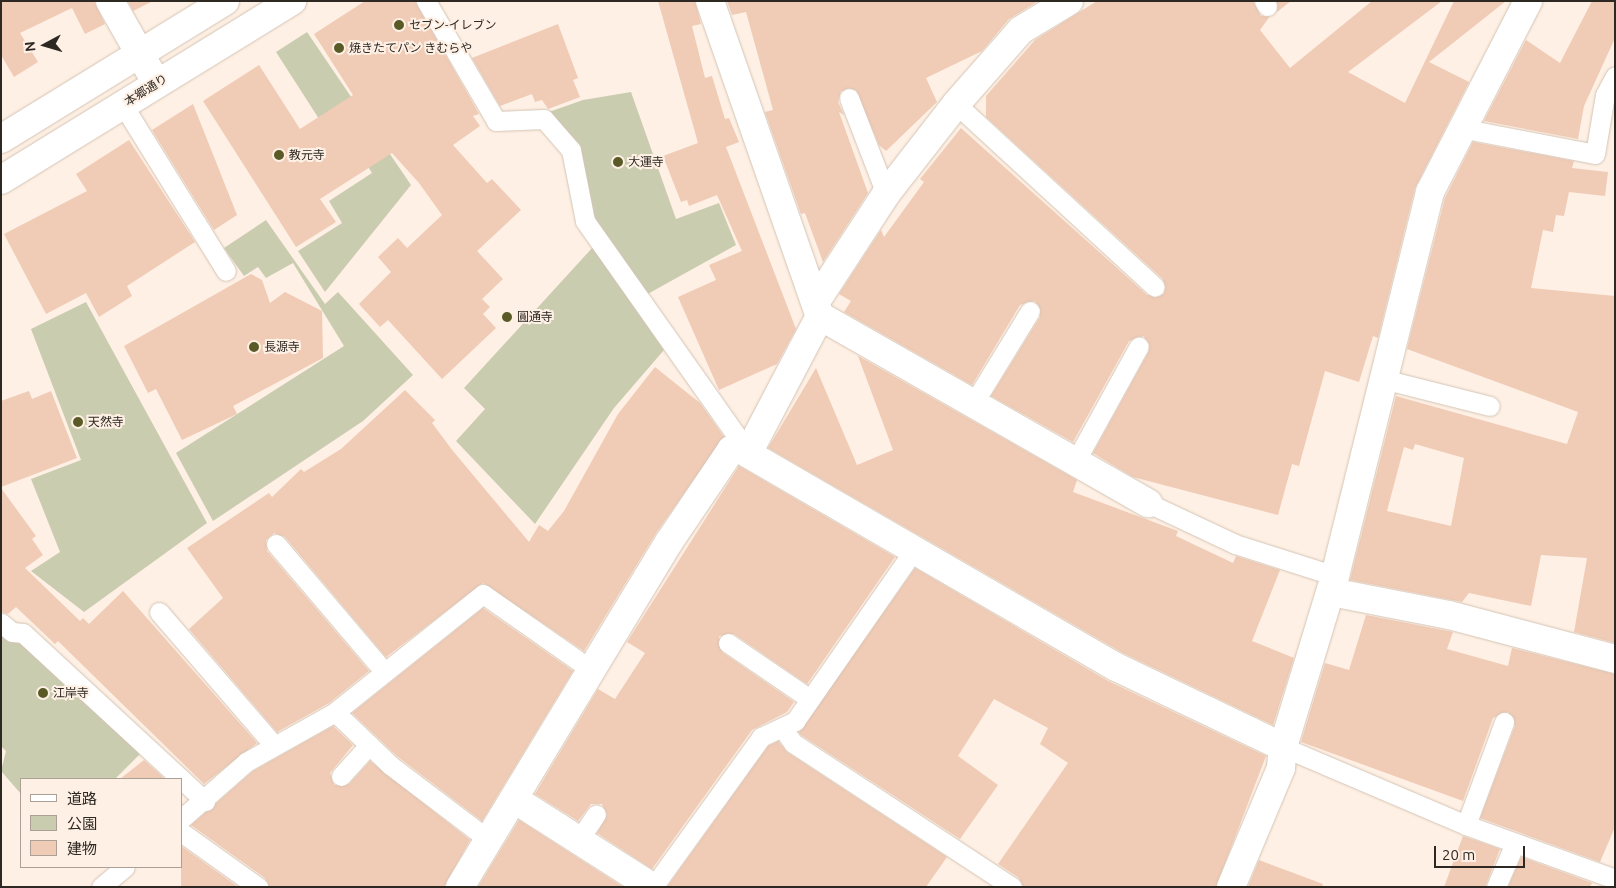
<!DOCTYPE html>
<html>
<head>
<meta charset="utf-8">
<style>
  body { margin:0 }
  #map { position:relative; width:1616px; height:888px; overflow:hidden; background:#fef0e4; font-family:Ubuntu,"Noto Sans JP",sans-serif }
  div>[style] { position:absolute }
  .green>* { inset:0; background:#caccb0 }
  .building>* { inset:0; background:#f0cbb6 }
  .roads { filter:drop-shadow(0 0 1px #d4c4b5) drop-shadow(0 0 1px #d4c4b5) }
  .lane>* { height:19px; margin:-9.5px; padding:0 9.5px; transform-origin:9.5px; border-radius:9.5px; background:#fff }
  .street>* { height:28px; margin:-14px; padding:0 14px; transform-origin:14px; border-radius:14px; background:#fff }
  .secondary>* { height:28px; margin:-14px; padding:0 14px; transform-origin:14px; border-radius:14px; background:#fff }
  .dots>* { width:14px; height:14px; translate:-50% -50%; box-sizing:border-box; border:2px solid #fef0e4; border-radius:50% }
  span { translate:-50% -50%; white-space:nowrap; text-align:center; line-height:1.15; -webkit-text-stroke:4px #fef0e4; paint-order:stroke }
  .poi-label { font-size:12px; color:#2e2822 }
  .left { translate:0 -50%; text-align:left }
  .street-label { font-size:12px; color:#2e2822 }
  .frame { position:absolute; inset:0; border:2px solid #2e2822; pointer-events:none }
  .legend { position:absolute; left:20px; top:778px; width:162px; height:90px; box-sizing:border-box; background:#fef0e4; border:1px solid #aba096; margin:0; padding:6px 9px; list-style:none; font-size:15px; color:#2e2822 }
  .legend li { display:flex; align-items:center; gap:10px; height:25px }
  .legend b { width:25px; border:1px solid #aba096 }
  .north { position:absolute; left:20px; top:20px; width:50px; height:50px; -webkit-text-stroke:4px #fef0e4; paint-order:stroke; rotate:264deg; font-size:14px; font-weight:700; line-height:20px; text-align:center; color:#2e2822 }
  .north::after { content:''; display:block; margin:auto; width:18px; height:22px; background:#2e2822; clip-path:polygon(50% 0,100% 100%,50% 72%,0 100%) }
  .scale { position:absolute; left:1434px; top:846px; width:91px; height:22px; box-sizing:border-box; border:2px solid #2e2822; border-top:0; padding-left:6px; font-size:15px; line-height:18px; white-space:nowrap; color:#2e2822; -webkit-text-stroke:4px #fef0e4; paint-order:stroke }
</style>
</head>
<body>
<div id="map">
  <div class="green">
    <div style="clip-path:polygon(307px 32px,411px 185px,325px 292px,298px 251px,342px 223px,329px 201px,372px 173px,335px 115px,321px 122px,276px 52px)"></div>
    <div style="clip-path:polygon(631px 92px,676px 219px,719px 203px,736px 245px,644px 296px,591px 219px,546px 113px,583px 100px)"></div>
    <div style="clip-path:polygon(266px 220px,325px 304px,338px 292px,413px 375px,363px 421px,213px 521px,176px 453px,344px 346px,293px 263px,266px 278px,258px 267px,244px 276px,224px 248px)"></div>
    <div style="clip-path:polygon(593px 247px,664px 350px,614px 408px,535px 524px,456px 441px,485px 409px,464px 388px)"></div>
    <div style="clip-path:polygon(86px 302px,207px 523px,84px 612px,31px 571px,60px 552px,31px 479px,81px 460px,31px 329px)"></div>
    <div style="clip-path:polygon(1px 629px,23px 637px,143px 751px,115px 779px,21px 779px,21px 794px,1px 771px,6px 751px,1px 746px)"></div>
  </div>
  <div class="building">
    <div style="clip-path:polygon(1px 1px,94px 1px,105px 24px,85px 34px,72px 8px,20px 33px,38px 62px,14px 77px,1px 55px)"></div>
    <div style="clip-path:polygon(128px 1px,153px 1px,133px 11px)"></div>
    <div style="clip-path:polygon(365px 1px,415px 1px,479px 114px,473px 116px,480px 126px,453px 145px,487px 183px,492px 179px,521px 210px,477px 251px,503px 279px,482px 299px,490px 307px,483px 314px,496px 328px,442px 379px,388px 320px,380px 327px,359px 304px,391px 272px,378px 257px,398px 238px,407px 248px,442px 215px,419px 183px,392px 153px,320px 199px,336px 222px,296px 247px,203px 101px,259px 65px,300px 129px,353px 95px,314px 34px)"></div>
    <div style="clip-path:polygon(658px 1px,695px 1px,701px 24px,692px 26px,705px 78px,712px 76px,725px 119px,729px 118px,739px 142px,726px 147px,796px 329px,777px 364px,719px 390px,678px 297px,716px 280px,709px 265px,742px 251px,717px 195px,689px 206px,687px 200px,681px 202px,663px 156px,698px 143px)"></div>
    <div style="clip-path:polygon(727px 1px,1038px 1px,1009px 19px,982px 51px,926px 78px,937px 102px,886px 151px,879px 145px,856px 90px,841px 91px,838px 102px,844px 115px,839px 112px,868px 193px,823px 262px,805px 213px,801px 214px,765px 112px,773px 110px,746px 12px,732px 15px)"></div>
    <div style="clip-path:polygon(1097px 1px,1253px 1px,1261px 16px,1270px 16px,1260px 30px,1290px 68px,1372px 1px,1442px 1px,1348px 72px,1405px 103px,1454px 1px,1506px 1px,1429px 62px,1469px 82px,1415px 188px,1378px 338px,1373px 336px,1359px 382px,1325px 371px,1299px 466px,1292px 464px,1278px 515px,1133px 477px,1093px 453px,1149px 351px,1144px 336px,1129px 341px,1073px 442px,991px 396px,1040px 317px,1035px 301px,1020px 305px,972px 385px,844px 312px,851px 301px,839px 294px,881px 230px,884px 237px,924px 182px,920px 179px,961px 128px,1147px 295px,1164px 294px,1163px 279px,986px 117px,986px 96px,1035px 40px)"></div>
    <div style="clip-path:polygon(1277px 1px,1291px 1px,1277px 12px)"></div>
    <div style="clip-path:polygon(1592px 1px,1615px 1px,1615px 38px,1584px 106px,1578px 139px,1484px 121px,1526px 40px,1560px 63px)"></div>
    <div style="clip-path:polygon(558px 24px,578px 78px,573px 80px,580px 97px,548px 109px,542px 100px,535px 102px,532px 94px,500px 106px,472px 58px)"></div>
    <div style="clip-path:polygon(193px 104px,237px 215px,214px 230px,152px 130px)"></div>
    <div style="clip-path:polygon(129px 140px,195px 242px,127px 286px,132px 296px,99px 317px,86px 293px,46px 314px,4px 234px,87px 191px,76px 174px)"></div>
    <div style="clip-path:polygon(evenodd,1473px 142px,1574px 161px,1572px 168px,1608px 172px,1605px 196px,1569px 192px,1564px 216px,1556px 215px,1553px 232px,1543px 230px,1531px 288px,1615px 296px,1615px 643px,1574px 632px,1587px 558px,1541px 555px,1531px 606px,1469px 593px,1462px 602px,1350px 580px,1396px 396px,1567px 444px,1578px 412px,1407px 349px,1445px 198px,1473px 142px,1415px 444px,1464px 458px,1451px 526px,1387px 511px,1404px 447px,1413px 450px,1415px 444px)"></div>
    <div style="clip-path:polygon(251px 274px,262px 280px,270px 303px,285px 292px,322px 311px,323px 358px,233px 406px,237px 414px,182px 440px,156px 389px,148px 393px,124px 346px)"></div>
    <div style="clip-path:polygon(858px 356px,1077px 480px,1073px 492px,1178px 531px,1176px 536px,1233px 563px,1236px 556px,1280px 570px,1252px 641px,1294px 658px,1273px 725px,1123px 653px,768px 448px,816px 368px,857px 465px,893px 450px)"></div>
    <div style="clip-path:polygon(655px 367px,700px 403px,724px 437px,656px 533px,584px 651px,483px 583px,386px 657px,285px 537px,274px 533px,266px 540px,267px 551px,369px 671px,329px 703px,277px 732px,189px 629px,223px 598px,187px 548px,269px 493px,272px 497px,301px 469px,304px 472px,341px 449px,405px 390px,435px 420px,432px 423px,453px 451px,529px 542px,539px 525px,548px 531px,564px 511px,618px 414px)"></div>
    <div style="clip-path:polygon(29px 391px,32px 399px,51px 391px,77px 458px,1px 487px,1px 401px)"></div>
    <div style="clip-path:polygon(739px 466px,895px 557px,807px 684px,734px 634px,719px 636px,722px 652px,794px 702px,787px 712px,752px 730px,652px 869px,597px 833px,607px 815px,602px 804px,591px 804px,578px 821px,535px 794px,598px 689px,615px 699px,645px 653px,627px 642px)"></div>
    <div style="clip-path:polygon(1px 488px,36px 536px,32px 539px,43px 555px,25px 568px,80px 621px,83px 618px,89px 624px,123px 591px,257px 743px,204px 784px,58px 641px,55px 644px,16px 607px,8px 614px,1px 612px)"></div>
    <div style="clip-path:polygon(915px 568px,1108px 681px,1266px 756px,1216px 887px,1023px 887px,1019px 878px,998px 864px,1068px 763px,1040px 744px,1048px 728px,994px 699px,958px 756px,998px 785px,960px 839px,801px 735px,799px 732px)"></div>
    <div style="clip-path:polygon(483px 608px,573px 671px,482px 821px,397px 756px,352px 713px)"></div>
    <div style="clip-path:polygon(1366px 615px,1453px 632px,1447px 649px,1508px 666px,1512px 648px,1615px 674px,1615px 827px,1600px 862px,1480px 818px,1515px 726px,1508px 712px,1493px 718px,1463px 801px,1301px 742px,1325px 663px,1349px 670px)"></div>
    <div style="clip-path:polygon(333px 726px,353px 745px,330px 773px,334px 785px,349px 784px,370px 761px,470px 840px,444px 887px,269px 887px,265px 878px,191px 825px,253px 771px)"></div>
    <div style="clip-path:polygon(778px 741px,787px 752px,947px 857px,926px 887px,667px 887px,768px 746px)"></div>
    <div style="clip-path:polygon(144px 760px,165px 779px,120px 779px)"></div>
    <div style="clip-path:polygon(519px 820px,623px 887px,478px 887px)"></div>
    <div style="clip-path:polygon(1463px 836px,1500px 849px,1485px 887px,1444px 887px)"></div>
    <div style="clip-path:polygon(181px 846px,238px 887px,181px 887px)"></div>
    <div style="clip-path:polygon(1521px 857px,1592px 883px,1590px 887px,1508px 887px)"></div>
    <div style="clip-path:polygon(1259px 860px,1323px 884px,1322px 887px,1248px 887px)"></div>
  </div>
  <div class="roads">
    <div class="lane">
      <div style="left:426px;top:1px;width:139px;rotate:59.7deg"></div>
      <div style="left:496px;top:121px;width:48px;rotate:-2.4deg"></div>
      <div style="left:544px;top:119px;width:41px;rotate:48.9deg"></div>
      <div style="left:571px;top:150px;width:72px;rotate:78.8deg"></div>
      <div style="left:585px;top:221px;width:262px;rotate:54.8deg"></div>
      <div style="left:736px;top:435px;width:13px;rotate:81deg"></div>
      <div style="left:1264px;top:1px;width:6px;rotate:59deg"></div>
      <div style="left:849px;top:98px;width:103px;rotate:68.9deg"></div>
      <div style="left:956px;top:104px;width:270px;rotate:42.6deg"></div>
      <div style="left:123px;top:105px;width:195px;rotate:58.2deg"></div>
      <div style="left:1460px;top:128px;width:137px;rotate:10.9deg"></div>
      <div style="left:1595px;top:154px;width:60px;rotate:-80.4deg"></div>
      <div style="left:1605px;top:95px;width:21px;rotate:-62deg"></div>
      <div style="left:1383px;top:379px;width:110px;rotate:14.2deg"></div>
      <div style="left:973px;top:404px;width:109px;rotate:-58.5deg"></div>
      <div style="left:1075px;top:462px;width:132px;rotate:-61.1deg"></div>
      <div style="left:1148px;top:503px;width:96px;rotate:25.2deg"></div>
      <div style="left:1235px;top:544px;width:105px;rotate:17.7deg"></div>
      <div style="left:276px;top:544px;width:165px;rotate:49.7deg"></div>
      <div style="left:159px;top:612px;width:176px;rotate:49.2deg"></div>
      <div style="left:1px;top:623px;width:14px;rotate:39deg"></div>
      <div style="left:12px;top:632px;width:11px;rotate:5deg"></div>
      <div style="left:23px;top:633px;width:248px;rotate:42.7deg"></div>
      <div style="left:728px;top:643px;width:99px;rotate:34.3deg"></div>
      <div style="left:335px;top:712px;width:76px;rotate:43.9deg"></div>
      <div style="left:390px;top:765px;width:126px;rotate:37.2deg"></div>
      <div style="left:783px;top:729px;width:17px;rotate:54deg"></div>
      <div style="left:793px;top:743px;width:262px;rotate:33.3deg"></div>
      <div style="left:1283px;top:747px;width:199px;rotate:23.1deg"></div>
      <div style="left:1466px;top:825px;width:158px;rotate:19.9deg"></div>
      <div style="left:341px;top:776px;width:42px;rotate:-47.9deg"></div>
      <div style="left:181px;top:819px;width:86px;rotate:-41.2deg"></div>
      <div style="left:246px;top:762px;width:102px;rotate:-29.3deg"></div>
      <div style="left:335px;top:712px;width:189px;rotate:-38.6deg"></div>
      <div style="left:483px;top:594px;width:134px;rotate:35deg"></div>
      <div style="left:1466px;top:825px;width:110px;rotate:-69.7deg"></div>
      <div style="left:181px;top:832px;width:95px;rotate:35.5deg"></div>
      <div style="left:578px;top:841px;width:32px;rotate:-56deg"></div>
      <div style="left:101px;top:887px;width:31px;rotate:-40deg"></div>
      <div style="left:653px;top:887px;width:185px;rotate:-54.2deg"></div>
      <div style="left:761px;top:737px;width:38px;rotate:-25deg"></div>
      <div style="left:795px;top:721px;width:208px;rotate:-55.2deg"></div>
      <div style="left:1496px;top:887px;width:48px;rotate:-66.6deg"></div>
    </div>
    <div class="street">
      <div style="left:110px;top:1px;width:95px;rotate:60.5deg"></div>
      <div style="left:710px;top:1px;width:334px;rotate:70.8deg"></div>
      <div style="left:820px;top:316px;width:155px;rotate:117.7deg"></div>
      <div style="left:817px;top:300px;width:126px;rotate:-56.9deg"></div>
      <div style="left:886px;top:194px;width:114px;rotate:-52.1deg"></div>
      <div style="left:956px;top:104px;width:98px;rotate:-48.7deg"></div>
      <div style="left:1021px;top:30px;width:56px;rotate:-31.1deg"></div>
      <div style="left:820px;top:316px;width:378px;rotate:29.7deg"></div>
      <div style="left:1331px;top:592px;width:120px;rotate:11deg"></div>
      <div style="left:1449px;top:615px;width:172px;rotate:14.8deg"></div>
      <div style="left:514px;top:799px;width:164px;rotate:32.5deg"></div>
      <div style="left:460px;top:887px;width:403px;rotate:-58.8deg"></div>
      <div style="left:669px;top:542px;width:111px;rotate:-56deg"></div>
      <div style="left:731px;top:450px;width:7px;rotate:-16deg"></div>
      <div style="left:738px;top:448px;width:437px;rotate:30.1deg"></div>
      <div style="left:1116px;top:667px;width:185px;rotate:25.6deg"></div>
      <div style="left:1231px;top:887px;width:129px;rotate:-67.2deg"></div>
      <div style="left:1281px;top:768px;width:21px;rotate:-85deg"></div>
      <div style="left:1283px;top:747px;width:179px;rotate:-73.1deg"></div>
      <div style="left:1335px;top:576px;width:396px;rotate:-76.1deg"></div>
      <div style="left:1430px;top:192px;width:215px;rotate:-62.8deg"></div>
    </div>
    <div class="secondary">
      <div style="left:1px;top:139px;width:263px;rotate:-31.6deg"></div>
      <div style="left:1px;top:180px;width:342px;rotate:-31.6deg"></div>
    </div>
  </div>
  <div class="dots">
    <div style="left:399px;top:25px;background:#5a5a27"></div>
    <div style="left:339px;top:48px;background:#5a5a27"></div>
    <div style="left:279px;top:155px;background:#5a5a27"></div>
    <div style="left:618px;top:162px;background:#5a5a27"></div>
    <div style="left:507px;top:317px;background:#5a5a27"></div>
    <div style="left:254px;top:347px;background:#5a5a27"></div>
    <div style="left:78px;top:422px;background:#5a5a27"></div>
    <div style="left:43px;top:693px;background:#5a5a27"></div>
  </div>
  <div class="poi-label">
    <span class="left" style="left:409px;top:25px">セブン-イレブン</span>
    <span class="left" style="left:349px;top:48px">焼きたてパン きむらや</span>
    <span class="left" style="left:289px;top:155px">教元寺</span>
    <span class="left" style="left:628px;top:162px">大運寺</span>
    <span class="left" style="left:517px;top:317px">圓通寺</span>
    <span class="left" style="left:264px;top:347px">長源寺</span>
    <span class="left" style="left:88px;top:422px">天然寺</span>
    <span class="left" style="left:53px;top:693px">江岸寺</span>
  </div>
  <div class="street-label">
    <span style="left:146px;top:90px;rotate:-32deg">本郷通り</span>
  </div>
  <div class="frame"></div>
  <ul class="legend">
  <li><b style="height:6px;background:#fff"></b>道路</li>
  <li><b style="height:14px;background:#caccb0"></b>公園</li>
  <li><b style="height:14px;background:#f0cbb6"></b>建物</li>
  </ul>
  <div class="north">N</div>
  <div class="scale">20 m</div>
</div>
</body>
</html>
